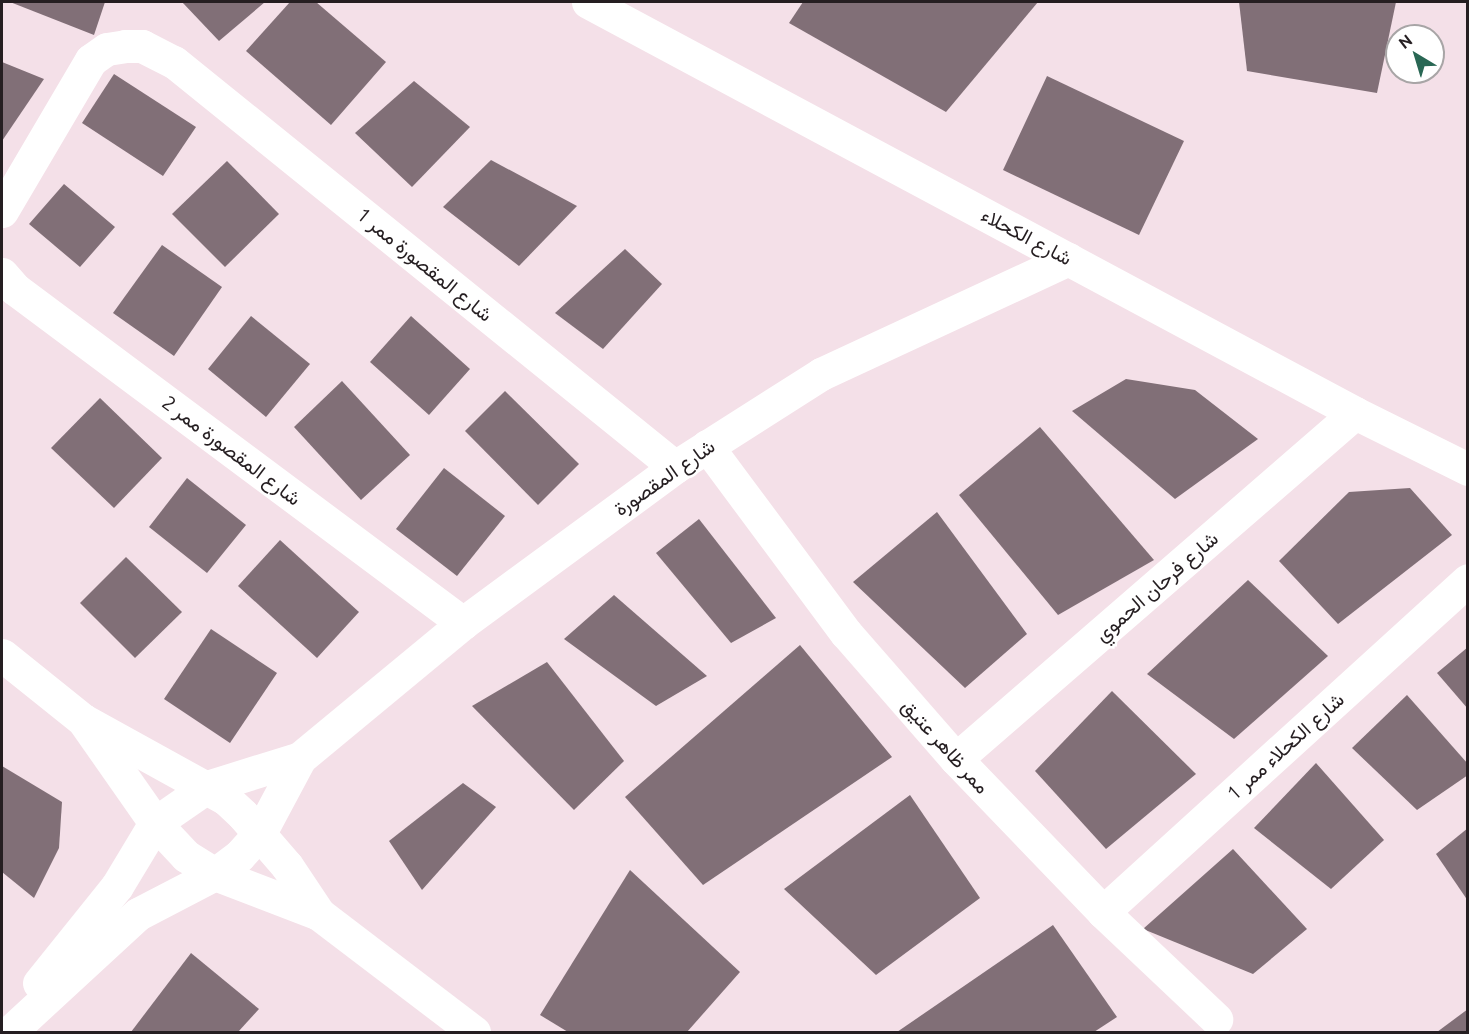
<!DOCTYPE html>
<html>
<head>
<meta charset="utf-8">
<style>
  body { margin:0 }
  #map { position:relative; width:1469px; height:1034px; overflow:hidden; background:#f4e0e8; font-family:Ubuntu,Vazirmatn,sans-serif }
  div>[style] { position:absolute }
  .building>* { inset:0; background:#816f77 }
  .minor>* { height:33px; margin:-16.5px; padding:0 16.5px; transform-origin:16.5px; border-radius:16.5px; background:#fff }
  span { translate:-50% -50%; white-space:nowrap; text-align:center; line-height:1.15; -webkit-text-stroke:5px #fff; paint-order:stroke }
  .street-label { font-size:20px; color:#251e21 }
  .frame { position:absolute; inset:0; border:3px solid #251e21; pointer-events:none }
  .north { position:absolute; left:1385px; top:24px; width:60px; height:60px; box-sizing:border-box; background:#fff; border:2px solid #a8a5a6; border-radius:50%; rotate:322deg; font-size:16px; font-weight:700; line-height:24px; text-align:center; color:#251e21 }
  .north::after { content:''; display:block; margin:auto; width:21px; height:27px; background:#296754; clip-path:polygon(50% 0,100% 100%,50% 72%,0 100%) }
</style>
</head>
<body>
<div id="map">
  <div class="building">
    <div style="clip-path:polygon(10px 2px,105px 2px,94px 35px)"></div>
    <div style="clip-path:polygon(182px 2px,265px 2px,219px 41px)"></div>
    <div style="clip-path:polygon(290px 2px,316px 2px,386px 62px,331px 125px,246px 51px)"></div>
    <div style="clip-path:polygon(803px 2px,1038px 2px,946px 112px,789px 23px)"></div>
    <div style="clip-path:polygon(1239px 2px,1396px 2px,1377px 93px,1247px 71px)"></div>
    <div style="clip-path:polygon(2px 62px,44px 79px,2px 141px)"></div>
    <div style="clip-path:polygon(114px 74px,196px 127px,163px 176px,82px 123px)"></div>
    <div style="clip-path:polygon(1047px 76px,1184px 141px,1139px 235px,1003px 170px)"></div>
    <div style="clip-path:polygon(414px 81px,470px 127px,412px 187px,355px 133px)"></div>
    <div style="clip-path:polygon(491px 160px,577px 206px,519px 266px,443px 207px)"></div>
    <div style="clip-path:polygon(227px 161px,279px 214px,225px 267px,172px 214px)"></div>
    <div style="clip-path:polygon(64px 184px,115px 227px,80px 267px,29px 224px)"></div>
    <div style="clip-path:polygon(162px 245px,222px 287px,174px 356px,113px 313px)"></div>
    <div style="clip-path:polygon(625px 249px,662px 284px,603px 349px,555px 313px)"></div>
    <div style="clip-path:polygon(251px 316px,310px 364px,266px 417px,208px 369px)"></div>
    <div style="clip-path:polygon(411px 316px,470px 369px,429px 415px,370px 362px)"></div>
    <div style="clip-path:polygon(1126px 379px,1195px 390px,1258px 439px,1175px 499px,1072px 411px)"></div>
    <div style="clip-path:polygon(342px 381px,410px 455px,361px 500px,294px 427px)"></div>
    <div style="clip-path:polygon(505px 391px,579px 464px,538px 505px,465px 431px)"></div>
    <div style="clip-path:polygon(100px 398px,162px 458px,114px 508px,51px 448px)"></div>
    <div style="clip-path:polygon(1040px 427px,1154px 560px,1058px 615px,959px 495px)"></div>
    <div style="clip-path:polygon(444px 468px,505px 516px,457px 576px,396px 529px)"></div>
    <div style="clip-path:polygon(187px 478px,246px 525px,207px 573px,149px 527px)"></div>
    <div style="clip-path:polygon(1410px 488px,1452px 535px,1338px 624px,1279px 561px,1349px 492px)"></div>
    <div style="clip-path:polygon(937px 512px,1027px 634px,965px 688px,853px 582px)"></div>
    <div style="clip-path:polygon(699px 519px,776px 618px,731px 643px,656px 553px)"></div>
    <div style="clip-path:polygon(280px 540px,359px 612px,317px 658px,238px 586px)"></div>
    <div style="clip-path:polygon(126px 557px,182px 612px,135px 658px,80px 603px)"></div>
    <div style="clip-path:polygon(1248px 580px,1328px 656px,1234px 739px,1147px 674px)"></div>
    <div style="clip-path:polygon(614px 595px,707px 676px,656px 706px,564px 639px)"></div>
    <div style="clip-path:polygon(211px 629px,277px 673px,230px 743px,164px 699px)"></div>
    <div style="clip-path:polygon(800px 645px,892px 757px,703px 885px,625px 797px)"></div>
    <div style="clip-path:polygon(1468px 647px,1468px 709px,1437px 673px)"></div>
    <div style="clip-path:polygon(547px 662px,624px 761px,574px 810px,472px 706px)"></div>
    <div style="clip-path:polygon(1112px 691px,1196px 774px,1106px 849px,1035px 771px)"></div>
    <div style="clip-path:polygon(1407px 695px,1468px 764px,1468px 775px,1417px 810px,1352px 748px)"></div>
    <div style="clip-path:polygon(1316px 763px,1384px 840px,1331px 889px,1254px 828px)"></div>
    <div style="clip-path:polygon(2px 766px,62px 802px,59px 848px,34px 898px,2px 872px)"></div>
    <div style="clip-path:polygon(463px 783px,496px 807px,422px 890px,389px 841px)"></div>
    <div style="clip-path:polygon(910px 795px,980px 898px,876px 975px,784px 889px)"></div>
    <div style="clip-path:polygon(1468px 828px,1468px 901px,1436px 854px)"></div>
    <div style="clip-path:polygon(1233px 849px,1307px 929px,1253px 974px,1143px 929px)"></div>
    <div style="clip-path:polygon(630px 870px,740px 972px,687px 1032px,568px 1032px,540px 1015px)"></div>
    <div style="clip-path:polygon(1053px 925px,1117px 1017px,1094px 1032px,897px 1032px)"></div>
    <div style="clip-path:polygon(191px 953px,259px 1009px,238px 1032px,131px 1032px)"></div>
    <div style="clip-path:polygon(1468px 1009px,1468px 1032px,1437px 1032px)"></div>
  </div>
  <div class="minor">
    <div style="left:588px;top:2px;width:870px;rotate:28.18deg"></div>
    <div style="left:1355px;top:413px;width:126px;rotate:26.4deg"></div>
    <div style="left:2px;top:211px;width:175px;rotate:-59.5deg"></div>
    <div style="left:91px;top:60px;width:19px;rotate:-35deg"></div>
    <div style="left:107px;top:49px;width:18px;rotate:-9deg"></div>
    <div style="left:125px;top:46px;width:17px"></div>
    <div style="left:142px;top:46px;width:36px;rotate:27deg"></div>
    <div style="left:174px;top:62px;width:644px;rotate:38.95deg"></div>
    <div style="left:2px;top:274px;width:20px;rotate:49deg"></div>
    <div style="left:15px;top:289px;width:559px;rotate:36.71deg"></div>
    <div style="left:707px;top:446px;width:233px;rotate:53.4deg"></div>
    <div style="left:846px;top:633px;width:167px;rotate:48.9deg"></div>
    <div style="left:956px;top:759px;width:212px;rotate:46.1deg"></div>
    <div style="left:1103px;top:912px;width:156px;rotate:43.4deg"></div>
    <div style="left:2px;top:655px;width:104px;rotate:38.7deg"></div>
    <div style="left:83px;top:720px;width:163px;rotate:28.9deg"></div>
    <div style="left:226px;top:799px;width:23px;rotate:43deg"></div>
    <div style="left:243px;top:815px;width:67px;rotate:49.2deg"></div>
    <div style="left:287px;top:866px;width:58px;rotate:56.3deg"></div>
    <div style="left:83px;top:720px;width:126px;rotate:55deg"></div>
    <div style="left:155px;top:823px;width:45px;rotate:46.8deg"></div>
    <div style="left:186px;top:856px;width:34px;rotate:32deg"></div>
    <div style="left:215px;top:874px;width:111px;rotate:21deg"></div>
    <div style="left:319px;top:914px;width:195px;rotate:37.3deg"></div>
    <div style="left:956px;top:759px;width:528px;rotate:-40.93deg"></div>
    <div style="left:1103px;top:912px;width:493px;rotate:-42.3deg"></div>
    <div style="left:39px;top:983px;width:124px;rotate:-51.2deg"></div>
    <div style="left:117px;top:886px;width:74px;rotate:-58.9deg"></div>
    <div style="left:155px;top:823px;width:63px;rotate:-34.7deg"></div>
    <div style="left:207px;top:787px;width:97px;rotate:-17.3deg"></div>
    <div style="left:10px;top:1032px;width:174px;rotate:-42.7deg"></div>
    <div style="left:138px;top:914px;width:87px;rotate:-27.5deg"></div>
    <div style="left:215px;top:874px;width:30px;rotate:-37deg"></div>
    <div style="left:239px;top:856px;width:31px;rotate:-48deg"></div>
    <div style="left:260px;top:833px;width:85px;rotate:-61.9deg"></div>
    <div style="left:300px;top:758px;width:212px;rotate:-39.6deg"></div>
    <div style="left:463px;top:623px;width:263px;rotate:-36.3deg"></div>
    <div style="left:675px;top:467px;width:173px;rotate:-32.5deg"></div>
    <div style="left:821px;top:374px;width:273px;rotate:-24.9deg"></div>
  </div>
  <div class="street-label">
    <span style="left:1027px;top:236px;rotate:28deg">شارع الكحلاء</span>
    <span style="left:425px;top:264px;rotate:39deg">شارع المقصورة ممر 1</span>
    <span style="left:232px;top:450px;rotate:37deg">شارع المقصورة ممر 2</span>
    <span style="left:664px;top:477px;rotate:-35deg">شارع المقصورة</span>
    <span style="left:1156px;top:586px;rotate:-41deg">شارع فرحان الحموي</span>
    <span style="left:946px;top:746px;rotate:48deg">ممر ظاهر عتيق</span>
    <span style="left:1285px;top:746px;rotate:-42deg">شارع الكحلاء ممر 1</span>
  </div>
  <div class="frame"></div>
  <div class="north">N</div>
</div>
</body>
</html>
